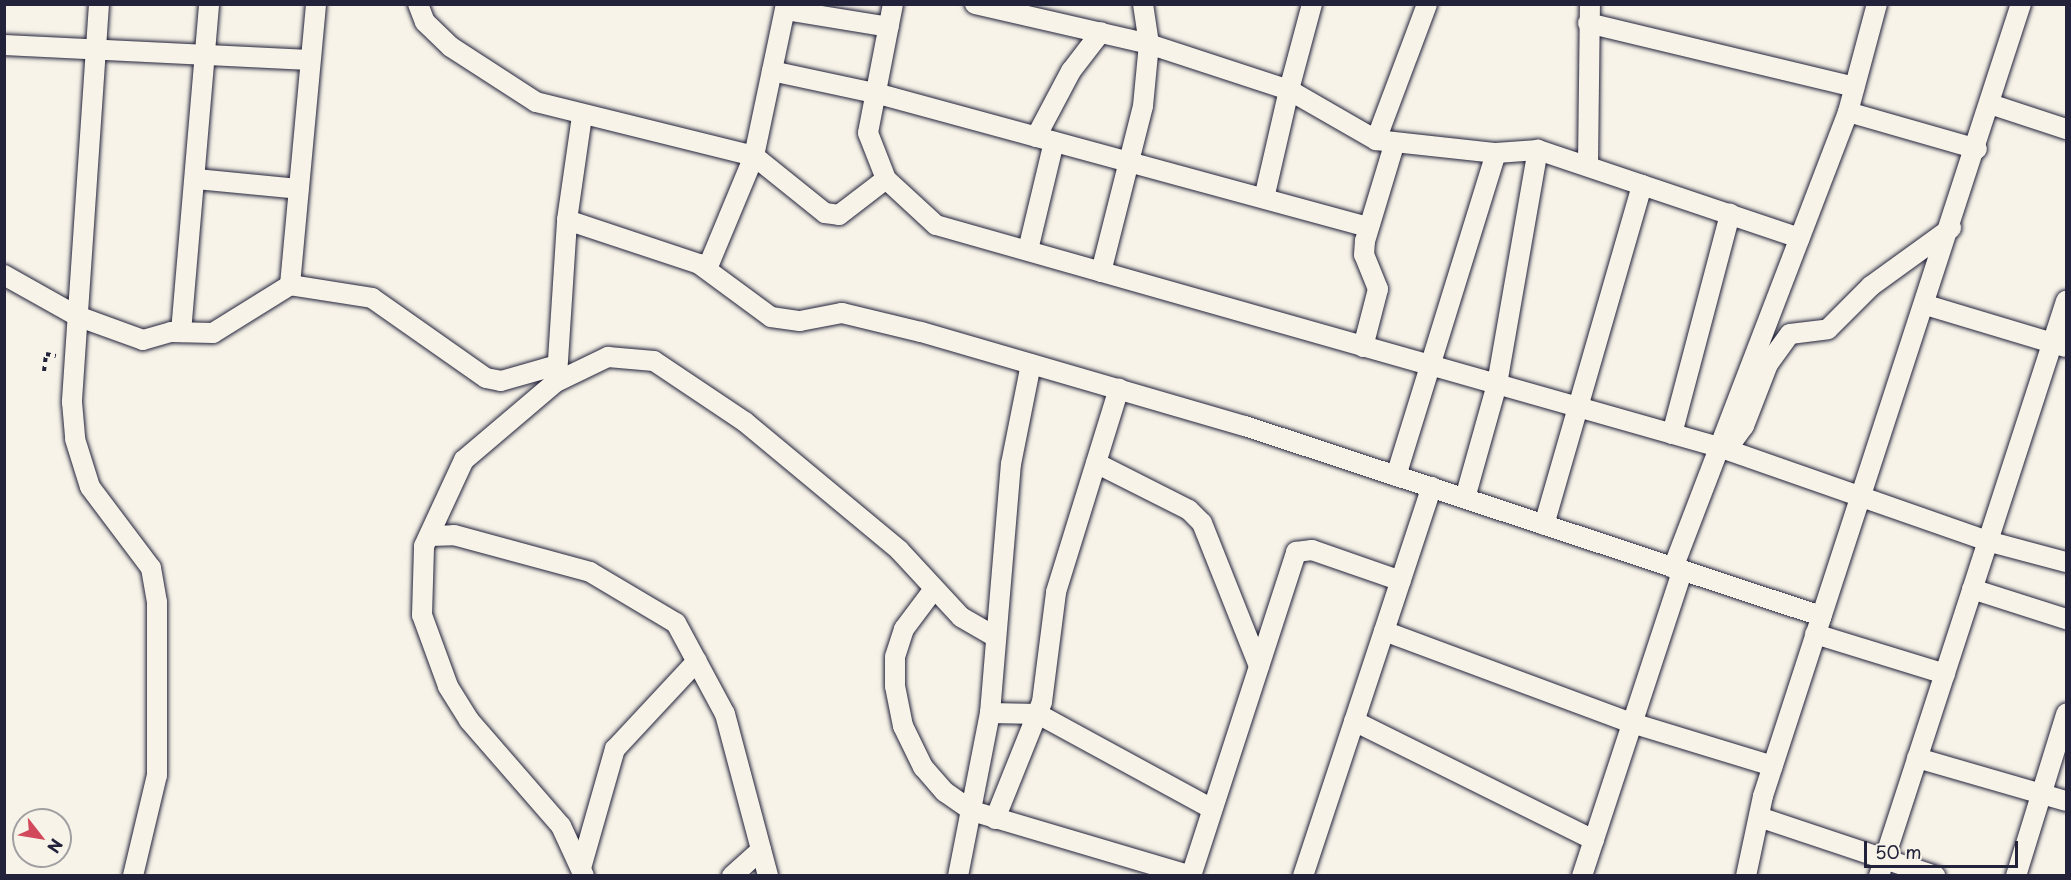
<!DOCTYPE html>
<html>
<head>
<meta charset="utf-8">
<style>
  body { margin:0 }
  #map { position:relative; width:2071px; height:880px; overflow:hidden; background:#f7f3e8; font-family:"Playpen Sans",sans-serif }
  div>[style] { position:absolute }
  .path>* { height:4px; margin-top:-2px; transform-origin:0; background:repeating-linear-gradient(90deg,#22223b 0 4.5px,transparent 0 9px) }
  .roads { filter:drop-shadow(0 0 2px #22223b) drop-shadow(0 0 2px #22223b) }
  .minor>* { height:20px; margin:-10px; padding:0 10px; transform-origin:10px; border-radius:10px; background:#f7f3e8 }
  span { translate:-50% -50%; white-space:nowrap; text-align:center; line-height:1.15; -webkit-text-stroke:4.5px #f7f3e8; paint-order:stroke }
  .frame { position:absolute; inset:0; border:6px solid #22223b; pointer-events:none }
  .north { position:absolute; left:12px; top:808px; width:60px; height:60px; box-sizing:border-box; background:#f7f3e8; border:2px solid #a29fa3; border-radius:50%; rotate:121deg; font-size:16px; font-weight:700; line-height:24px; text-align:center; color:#22223b }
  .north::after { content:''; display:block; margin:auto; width:21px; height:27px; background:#d1495b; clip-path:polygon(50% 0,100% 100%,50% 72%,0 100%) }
  .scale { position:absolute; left:1864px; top:841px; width:154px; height:27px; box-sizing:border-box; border:3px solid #22223b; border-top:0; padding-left:8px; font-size:18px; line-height:21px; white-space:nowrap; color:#22223b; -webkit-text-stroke:4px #f7f3e8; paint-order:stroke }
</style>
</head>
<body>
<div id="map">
  <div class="path">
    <div style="left:44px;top:371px;width:17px;rotate:-83deg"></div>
    <div style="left:46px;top:354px;width:10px;rotate:11deg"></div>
  </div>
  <div class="roads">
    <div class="minor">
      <div style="left:99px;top:4px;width:399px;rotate:93.9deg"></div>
      <div style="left:72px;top:402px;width:37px;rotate:85deg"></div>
      <div style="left:75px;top:439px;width:50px;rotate:72.6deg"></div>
      <div style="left:90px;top:487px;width:101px;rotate:53deg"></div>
      <div style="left:151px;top:568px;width:35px;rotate:80deg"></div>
      <div style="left:157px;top:602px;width:173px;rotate:90deg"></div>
      <div style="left:157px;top:775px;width:104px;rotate:103.4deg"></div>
      <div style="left:418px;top:4px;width:19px;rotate:69deg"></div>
      <div style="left:425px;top:22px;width:36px;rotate:44deg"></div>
      <div style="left:451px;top:47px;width:101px;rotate:32.9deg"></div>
      <div style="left:536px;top:102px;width:225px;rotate:13.9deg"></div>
      <div style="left:754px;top:156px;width:91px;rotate:38.8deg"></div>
      <div style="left:825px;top:213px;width:14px;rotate:8deg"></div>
      <div style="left:839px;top:215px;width:59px;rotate:-37.5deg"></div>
      <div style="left:893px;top:4px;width:131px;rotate:101deg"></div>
      <div style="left:868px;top:133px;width:49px;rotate:68.6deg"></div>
      <div style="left:886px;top:179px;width:68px;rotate:42.6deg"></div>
      <div style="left:936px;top:225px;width:814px;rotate:15.83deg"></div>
      <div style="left:1719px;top:447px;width:284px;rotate:19.3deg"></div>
      <div style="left:1987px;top:541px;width:82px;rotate:14.9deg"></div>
      <div style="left:975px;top:4px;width:179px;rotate:12.9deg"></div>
      <div style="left:1149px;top:44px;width:147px;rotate:18.2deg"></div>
      <div style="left:1289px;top:90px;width:111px;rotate:103deg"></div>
      <div style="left:1312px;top:4px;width:89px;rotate:105deg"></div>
      <div style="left:1289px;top:90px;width:100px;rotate:29.9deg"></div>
      <div style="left:1376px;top:140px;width:121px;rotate:6.2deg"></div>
      <div style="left:1496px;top:153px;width:42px;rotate:-4.1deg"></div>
      <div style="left:1538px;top:150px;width:276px;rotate:18.6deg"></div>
      <div style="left:785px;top:10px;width:105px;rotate:9.3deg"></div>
      <div style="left:1588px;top:23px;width:274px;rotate:13.5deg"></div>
      <div style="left:4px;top:45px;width:306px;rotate:2.8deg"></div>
      <div style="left:772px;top:71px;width:109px;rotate:12.1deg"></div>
      <div style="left:879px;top:94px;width:507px;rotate:15.22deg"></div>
      <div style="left:1990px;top:104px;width:80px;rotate:18.2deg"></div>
      <div style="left:1848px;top:112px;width:134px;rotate:16deg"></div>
      <div style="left:1036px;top:137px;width:75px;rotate:-62.1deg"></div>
      <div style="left:1071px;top:71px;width:49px;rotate:-52.4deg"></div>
      <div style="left:1376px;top:140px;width:145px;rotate:-69.4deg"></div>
      <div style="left:1588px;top:164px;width:160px;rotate:-89.3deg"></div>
      <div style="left:196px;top:179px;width:103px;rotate:5.5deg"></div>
      <div style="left:567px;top:220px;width:139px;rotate:18.4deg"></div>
      <div style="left:699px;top:264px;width:89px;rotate:36.4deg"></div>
      <div style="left:771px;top:317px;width:29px;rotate:8deg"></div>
      <div style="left:800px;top:321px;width:43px;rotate:-10.8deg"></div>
      <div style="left:842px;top:313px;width:81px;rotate:13.5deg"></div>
      <div style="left:921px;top:332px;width:337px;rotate:16.2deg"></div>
      <div style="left:1245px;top:426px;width:607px;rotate:18.26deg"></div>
      <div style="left:1028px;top:250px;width:111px;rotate:-76.5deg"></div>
      <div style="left:707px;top:269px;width:122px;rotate:-67.4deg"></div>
      <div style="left:754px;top:156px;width:155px;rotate:-78.1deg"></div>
      <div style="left:1101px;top:272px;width:171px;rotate:-75.8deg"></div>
      <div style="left:1143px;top:106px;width:62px;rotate:-84.5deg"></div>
      <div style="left:1149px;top:44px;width:40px;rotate:-98.5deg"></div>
      <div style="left:4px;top:275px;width:84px;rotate:29.3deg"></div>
      <div style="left:77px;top:316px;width:70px;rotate:20deg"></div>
      <div style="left:143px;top:340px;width:29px;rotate:-16deg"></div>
      <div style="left:171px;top:332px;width:42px;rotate:1.4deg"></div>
      <div style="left:213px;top:333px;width:91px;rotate:-31.9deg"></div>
      <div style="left:290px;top:285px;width:83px;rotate:9deg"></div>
      <div style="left:372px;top:298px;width:139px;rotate:35.1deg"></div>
      <div style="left:486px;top:378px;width:15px;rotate:11deg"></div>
      <div style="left:501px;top:381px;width:58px;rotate:-15.9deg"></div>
      <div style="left:290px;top:285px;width:282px;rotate:-84.7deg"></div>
      <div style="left:1926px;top:305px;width:146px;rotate:16.7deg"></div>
      <div style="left:181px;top:332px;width:329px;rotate:-85.1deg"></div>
      <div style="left:1363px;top:347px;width:60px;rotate:-75.5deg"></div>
      <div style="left:1378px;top:289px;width:37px;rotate:-112deg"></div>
      <div style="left:1364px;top:255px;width:14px;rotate:-86deg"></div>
      <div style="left:1365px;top:241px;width:100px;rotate:-73.2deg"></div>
      <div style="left:557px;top:376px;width:156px;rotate:-86.3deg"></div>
      <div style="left:567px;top:220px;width:105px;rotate:-81.8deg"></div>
      <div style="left:1672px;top:434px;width:228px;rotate:-75.2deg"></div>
      <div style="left:1727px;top:449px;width:29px;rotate:-54deg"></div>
      <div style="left:1744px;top:426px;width:66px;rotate:-68.8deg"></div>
      <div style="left:1768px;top:364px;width:37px;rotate:-54deg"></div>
      <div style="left:1790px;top:334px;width:38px;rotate:-7deg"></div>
      <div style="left:1828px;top:329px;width:61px;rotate:-45deg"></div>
      <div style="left:1871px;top:286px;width:99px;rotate:-35.9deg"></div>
      <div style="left:1096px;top:463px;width:104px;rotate:26.8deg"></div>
      <div style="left:1189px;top:510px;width:18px;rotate:45deg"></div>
      <div style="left:1202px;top:523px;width:154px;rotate:68.3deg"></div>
      <div style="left:1396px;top:476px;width:338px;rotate:-72.8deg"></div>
      <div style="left:1465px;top:498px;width:118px;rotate:-74.3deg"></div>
      <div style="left:1497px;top:384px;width:238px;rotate:-80.1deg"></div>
      <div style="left:1544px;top:525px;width:354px;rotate:-73.9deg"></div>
      <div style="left:430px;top:536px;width:24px;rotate:-2deg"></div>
      <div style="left:454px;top:535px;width:141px;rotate:15.2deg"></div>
      <div style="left:590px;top:572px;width:100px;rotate:30.7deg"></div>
      <div style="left:676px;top:623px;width:103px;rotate:61.7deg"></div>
      <div style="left:725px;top:714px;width:168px;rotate:75.1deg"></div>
      <div style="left:1673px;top:568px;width:488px;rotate:-69deg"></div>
      <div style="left:1848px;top:112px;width:112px;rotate:-75deg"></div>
      <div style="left:934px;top:589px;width:50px;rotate:126.9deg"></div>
      <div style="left:904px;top:629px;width:29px;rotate:108deg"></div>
      <div style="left:895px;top:657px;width:29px;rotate:90deg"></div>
      <div style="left:895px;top:686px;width:41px;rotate:78.7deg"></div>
      <div style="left:903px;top:726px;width:46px;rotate:64deg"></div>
      <div style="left:923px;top:767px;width:33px;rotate:49deg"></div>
      <div style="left:945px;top:792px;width:33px;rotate:35deg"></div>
      <div style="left:972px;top:811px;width:229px;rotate:16.5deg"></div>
      <div style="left:1972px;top:589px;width:99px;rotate:17.7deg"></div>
      <div style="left:1384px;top:631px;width:265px;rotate:20.4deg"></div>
      <div style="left:1632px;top:723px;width:147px;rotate:17deg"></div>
      <div style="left:1815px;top:634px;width:136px;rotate:17.1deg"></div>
      <div style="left:990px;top:713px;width:48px;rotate:1.2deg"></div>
      <div style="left:1038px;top:714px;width:198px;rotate:28.6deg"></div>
      <div style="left:1354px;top:721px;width:268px;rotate:26.4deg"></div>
      <div style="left:1917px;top:758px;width:155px;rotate:16.1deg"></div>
      <div style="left:1759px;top:817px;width:186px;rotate:18.5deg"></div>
      <div style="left:995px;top:819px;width:126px;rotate:-68.1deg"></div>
      <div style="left:1042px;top:702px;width:111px;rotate:-82.7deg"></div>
      <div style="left:1056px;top:592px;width:213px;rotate:-72.8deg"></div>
      <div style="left:581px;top:868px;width:124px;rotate:-74.1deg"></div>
      <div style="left:615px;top:749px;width:120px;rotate:-47deg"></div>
      <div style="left:584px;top:876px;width:55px;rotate:-114.7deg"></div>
      <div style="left:561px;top:826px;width:140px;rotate:-131deg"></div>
      <div style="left:469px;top:720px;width:40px;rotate:-122deg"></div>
      <div style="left:448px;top:686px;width:76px;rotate:-110.1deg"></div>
      <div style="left:422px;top:615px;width:69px;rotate:-88.3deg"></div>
      <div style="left:424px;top:546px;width:95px;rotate:-65.1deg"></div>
      <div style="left:464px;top:460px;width:121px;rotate:-40.3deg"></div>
      <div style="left:556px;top:382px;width:58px;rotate:-25.7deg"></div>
      <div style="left:608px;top:357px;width:46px;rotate:5deg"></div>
      <div style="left:654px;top:361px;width:110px;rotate:33.8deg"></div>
      <div style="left:745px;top:422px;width:200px;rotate:39.7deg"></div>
      <div style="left:899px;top:550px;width:91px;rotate:47.2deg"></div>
      <div style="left:961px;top:617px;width:38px;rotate:30deg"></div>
      <div style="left:732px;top:876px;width:39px;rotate:-42deg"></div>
      <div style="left:958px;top:876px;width:166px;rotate:-78.9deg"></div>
      <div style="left:990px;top:713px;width:250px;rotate:-85.2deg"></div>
      <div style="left:1011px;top:464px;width:102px;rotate:-78.7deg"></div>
      <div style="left:1191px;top:876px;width:341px;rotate:-72deg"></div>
      <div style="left:1296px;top:552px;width:16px;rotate:-7deg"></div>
      <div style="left:1312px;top:550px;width:94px;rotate:19.2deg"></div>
      <div style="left:1303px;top:876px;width:410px;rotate:-71.7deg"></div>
      <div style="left:1582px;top:876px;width:321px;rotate:-71.8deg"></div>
      <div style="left:1746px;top:876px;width:82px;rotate:-78deg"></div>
      <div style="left:1763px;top:796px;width:833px;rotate:-71.96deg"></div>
      <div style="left:1879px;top:876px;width:605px;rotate:-71.98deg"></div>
      <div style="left:2016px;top:876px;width:170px;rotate:-72.8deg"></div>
    </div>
  </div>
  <div class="frame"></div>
  <div class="north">N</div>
  <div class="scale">50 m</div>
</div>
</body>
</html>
